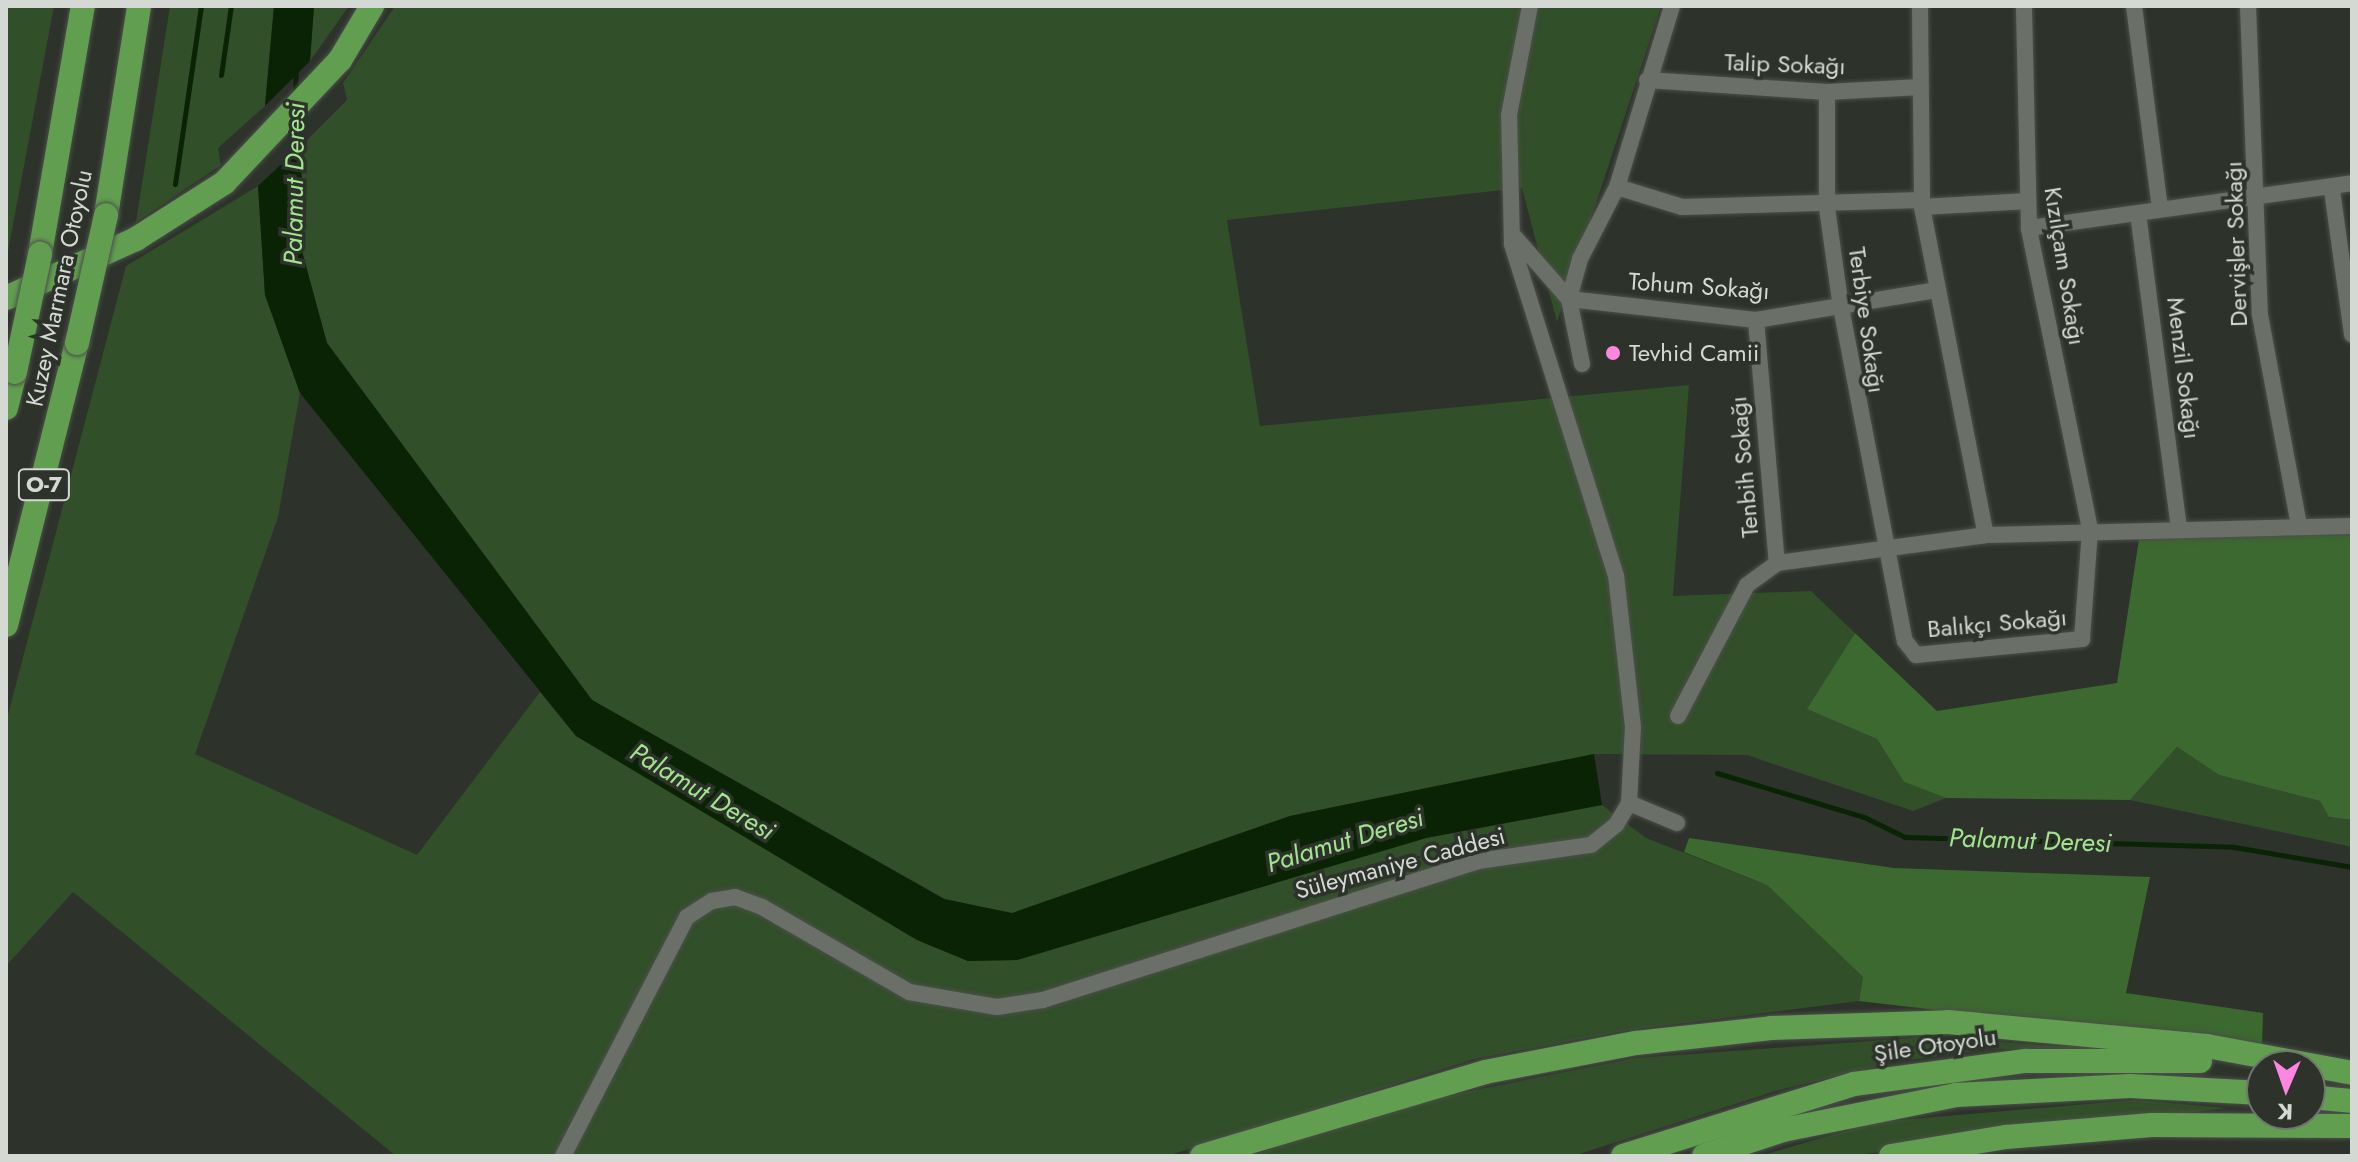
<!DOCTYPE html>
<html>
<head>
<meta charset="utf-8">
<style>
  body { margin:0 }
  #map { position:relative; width:2358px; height:1162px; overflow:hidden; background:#2d322b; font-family:Jost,sans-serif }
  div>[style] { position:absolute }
  .green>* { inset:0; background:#314f28 }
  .forest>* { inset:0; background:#3c692f }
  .water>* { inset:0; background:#0b2305 }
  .stream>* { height:5px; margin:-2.5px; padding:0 2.5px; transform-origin:2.5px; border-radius:2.5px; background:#0b2305 }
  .roads { filter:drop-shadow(0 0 2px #4b4f49) drop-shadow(0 0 2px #4b4f49) }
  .street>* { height:16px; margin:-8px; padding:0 8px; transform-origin:8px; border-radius:8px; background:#6a7068 }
  .highway>* { height:24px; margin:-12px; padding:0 12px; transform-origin:12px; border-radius:12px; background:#629e50 }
  .bridges { filter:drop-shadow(0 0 2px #4b4f49) drop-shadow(0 0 2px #4b4f49) }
  .highway-bridge>* { height:24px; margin:-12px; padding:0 12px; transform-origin:12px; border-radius:12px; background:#629e50 }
  .dots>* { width:22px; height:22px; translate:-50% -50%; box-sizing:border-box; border:4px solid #2d322b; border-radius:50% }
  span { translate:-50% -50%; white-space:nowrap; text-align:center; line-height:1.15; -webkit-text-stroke:7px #2d322b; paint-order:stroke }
  .shield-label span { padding:2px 6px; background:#2d322b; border:2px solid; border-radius:6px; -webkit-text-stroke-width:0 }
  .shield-label { font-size:22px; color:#d5d9d4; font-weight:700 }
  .street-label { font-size:24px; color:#d5d9d4 }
  .poi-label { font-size:24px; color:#d5d9d4 }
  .left { translate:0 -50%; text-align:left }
  .water-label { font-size:26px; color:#a2e48f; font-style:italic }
  .frame { position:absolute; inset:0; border:8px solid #d5d9d4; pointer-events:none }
  .north { position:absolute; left:2246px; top:1050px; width:80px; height:80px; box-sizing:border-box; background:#2d322b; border:2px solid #70756f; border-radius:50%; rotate:182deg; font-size:22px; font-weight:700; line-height:32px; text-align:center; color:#d5d9d4 }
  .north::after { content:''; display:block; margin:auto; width:28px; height:36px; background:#fe86e0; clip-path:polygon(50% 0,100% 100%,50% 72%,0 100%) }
</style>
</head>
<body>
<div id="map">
  <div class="green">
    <div style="clip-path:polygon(6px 6px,54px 6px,6px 262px)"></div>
    <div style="clip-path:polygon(170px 6px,274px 6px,265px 106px,218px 148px,221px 165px,136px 222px)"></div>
    <div style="clip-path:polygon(314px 6px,349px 6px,310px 61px)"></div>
    <div style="clip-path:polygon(395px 6px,1661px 6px,1557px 322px,1522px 188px,1227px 220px,1260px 426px,1689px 385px,1673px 596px,1811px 591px,1855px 633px,1808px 709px,1877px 739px,1904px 782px,1946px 798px,1913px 811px,1747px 755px,1594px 754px,1290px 816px,1012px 914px,945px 899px,592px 700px,327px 343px,303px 255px,301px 146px,347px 100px,343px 83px)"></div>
    <div style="clip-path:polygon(258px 186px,265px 295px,300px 393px,278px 517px,195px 754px,417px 855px,540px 692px,576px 736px,917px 940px,968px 961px,1017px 960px,1426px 838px,1602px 805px,1646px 838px,1767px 885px,1863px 977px,1859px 1001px,1629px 1030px,1474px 1059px,1167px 1156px,396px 1156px,73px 892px,6px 966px,6px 722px,126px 266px)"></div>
    <div style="clip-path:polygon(2177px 747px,2219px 775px,2320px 801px,2329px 817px,2352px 820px,2352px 847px,2130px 800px)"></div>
    <div style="clip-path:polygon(1925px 1037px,2083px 1048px,1991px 1049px,1895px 1062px,1779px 1090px,1573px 1156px,1249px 1156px,1415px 1102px,1636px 1058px)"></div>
    <div style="clip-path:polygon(2135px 1100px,2227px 1108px,1849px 1156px,1759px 1156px,1877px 1122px)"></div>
  </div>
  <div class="forest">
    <div style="clip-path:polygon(2352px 534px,2352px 820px,2329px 817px,2320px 801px,2219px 775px,2177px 747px,2130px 800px,1946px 798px,1904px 782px,1877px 739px,1807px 709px,1855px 633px,1937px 711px,2117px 683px,2139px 539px)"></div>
    <div style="clip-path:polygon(1689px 838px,1894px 868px,2150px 877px,2126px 993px,2263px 1013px,2262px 1048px,1859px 1001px,1863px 977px,1767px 885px,1684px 852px)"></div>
  </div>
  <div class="water">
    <div style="clip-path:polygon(274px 6px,314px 6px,310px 61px,265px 106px)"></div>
    <div style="clip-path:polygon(301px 146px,303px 255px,327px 343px,592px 700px,944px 899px,1012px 913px,1290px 816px,1594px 754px,1602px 805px,1426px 838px,1017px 960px,968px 961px,917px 940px,576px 736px,300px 393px,265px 295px,258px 186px)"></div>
  </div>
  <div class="stream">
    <div style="left:221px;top:75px;width:70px;rotate:-81.8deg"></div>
    <div style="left:295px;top:95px;width:26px;rotate:-88deg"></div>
    <div style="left:292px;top:159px;width:38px;rotate:-87deg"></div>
    <div style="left:175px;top:184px;width:180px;rotate:-81.7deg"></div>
    <div style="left:1717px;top:773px;width:153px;rotate:16.7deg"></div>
    <div style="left:1864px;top:817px;width:46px;rotate:26deg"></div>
    <div style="left:1905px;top:837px;width:329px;rotate:1.7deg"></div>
    <div style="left:2234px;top:847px;width:120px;rotate:9.6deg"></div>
  </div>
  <div class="roads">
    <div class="street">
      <div style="left:1920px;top:6px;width:201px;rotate:89.4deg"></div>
      <div style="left:1922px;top:207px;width:334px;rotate:79deg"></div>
      <div style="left:2134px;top:6px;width:204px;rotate:82.7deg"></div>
      <div style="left:2248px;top:6px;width:309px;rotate:87.8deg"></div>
      <div style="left:2260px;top:315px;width:215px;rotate:79.5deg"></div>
      <div style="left:1647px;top:80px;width:180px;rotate:3.8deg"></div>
      <div style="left:1827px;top:92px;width:94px;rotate:-3deg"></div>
      <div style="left:1827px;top:92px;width:116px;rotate:90deg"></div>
      <div style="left:1827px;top:208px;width:100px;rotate:82deg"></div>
      <div style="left:1841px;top:307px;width:340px;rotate:79.2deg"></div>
      <div style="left:1905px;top:641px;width:18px;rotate:52deg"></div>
      <div style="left:1916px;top:655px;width:167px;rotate:-5.5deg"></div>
      <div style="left:2082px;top:639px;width:110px;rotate:-85.8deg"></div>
      <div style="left:2090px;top:529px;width:307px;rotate:-101.5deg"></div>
      <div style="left:2029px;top:228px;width:222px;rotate:-91.3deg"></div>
      <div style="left:1617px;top:187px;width:68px;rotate:17.1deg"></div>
      <div style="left:1682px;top:207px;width:240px;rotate:-1.7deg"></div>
      <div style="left:2332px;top:190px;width:146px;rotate:82.1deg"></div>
      <div style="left:1922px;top:207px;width:106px;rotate:-3.2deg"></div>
      <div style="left:2138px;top:213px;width:319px;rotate:82.6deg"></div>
      <div style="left:2029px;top:228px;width:326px;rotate:-7.9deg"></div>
      <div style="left:1512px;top:234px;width:86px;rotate:48.8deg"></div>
      <div style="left:1569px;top:299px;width:188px;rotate:6.4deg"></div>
      <div style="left:1756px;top:320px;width:184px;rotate:-9.4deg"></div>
      <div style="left:1756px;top:320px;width:244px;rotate:85.1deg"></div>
      <div style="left:1582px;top:364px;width:66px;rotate:-101.3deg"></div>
      <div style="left:1569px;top:299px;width:41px;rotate:-74.6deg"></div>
      <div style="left:1580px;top:259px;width:81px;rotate:-62.8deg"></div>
      <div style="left:1617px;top:187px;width:189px;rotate:-73.1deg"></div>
      <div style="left:1678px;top:716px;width:148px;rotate:-62.2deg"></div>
      <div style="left:1747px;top:585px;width:37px;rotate:-36deg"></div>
      <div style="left:1777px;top:563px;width:211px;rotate:-7.6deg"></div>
      <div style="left:1986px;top:535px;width:366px;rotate:-1.4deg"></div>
      <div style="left:1629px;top:803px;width:52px;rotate:22.6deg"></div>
      <div style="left:563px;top:1156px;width:269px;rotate:-62.6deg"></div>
      <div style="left:687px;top:917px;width:30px;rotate:-33deg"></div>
      <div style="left:712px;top:901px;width:23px;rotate:-10deg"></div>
      <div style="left:735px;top:897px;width:29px;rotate:20deg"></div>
      <div style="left:762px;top:907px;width:170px;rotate:30deg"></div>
      <div style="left:909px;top:992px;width:89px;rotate:9.7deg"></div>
      <div style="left:997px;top:1007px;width:47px;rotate:-8.7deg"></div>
      <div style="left:1043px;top:1000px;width:457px;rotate:-17.7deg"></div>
      <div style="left:1478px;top:861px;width:114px;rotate:-8.1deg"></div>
      <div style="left:1591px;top:845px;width:32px;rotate:-39deg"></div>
      <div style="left:1616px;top:825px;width:26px;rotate:-59deg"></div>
      <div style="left:1629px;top:803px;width:76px;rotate:-87deg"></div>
      <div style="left:1633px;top:727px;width:152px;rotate:-96.4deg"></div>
      <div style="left:1616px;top:576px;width:348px;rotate:-107.4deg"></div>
      <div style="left:1512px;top:244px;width:129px;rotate:-91.3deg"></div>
      <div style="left:1509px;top:115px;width:111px;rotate:-79.1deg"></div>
    </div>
    <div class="highway">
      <div style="left:106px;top:215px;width:212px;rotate:-81deg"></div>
      <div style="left:40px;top:254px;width:252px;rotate:-80.2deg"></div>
      <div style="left:6px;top:298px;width:143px;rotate:-24.4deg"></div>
      <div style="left:136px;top:239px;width:104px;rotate:-32.5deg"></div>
      <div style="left:224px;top:183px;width:169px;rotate:-46.7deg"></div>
      <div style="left:340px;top:60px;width:63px;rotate:-59.3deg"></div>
      <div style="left:6px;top:408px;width:37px;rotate:-76deg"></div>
      <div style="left:6px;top:625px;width:291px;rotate:-75.9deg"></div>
      <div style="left:2310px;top:1097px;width:42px;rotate:5.4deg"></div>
      <div style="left:1202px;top:1156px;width:295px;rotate:-16.5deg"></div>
      <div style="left:1485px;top:1072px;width:154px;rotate:-10.9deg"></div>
      <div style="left:1636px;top:1043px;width:136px;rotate:-6.3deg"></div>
      <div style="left:1771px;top:1028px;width:177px;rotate:-1.9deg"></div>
      <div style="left:1948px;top:1022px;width:260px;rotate:5.3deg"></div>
      <div style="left:2207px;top:1046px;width:147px;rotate:10.5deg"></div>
      <div style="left:1623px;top:1156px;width:242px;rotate:-17.3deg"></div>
      <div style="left:1854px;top:1084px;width:173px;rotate:-7.7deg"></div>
      <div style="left:2025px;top:1061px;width:175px"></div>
      <div style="left:1704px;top:1156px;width:83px;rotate:-18.2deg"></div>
      <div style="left:1783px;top:1130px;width:177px;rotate:-11.4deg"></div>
      <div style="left:1956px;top:1095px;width:174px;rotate:-3deg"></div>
      <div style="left:2130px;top:1086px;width:132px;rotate:3deg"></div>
      <div style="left:1891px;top:1156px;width:117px;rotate:-9.4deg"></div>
      <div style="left:2006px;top:1137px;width:146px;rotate:-4.7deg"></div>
      <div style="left:2152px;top:1125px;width:200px;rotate:0.3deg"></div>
    </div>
  </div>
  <div class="bridges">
    <div class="highway-bridge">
      <div style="left:77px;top:343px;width:131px;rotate:-77.2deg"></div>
      <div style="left:15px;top:372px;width:121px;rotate:-78deg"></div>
    </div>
  </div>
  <div class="dots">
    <div style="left:1613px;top:353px;background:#fe86e0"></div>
  </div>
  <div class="shield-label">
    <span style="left:44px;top:485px">O-7</span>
  </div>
  <div class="street-label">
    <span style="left:1785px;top:64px;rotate:2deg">Talip Sokağı</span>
    <span style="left:2236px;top:244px;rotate:-92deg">Dervişler Sokağı</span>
    <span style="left:2065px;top:266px;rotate:81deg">Kızılçam Sokağı</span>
    <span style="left:1699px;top:286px;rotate:4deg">Tohum Sokağı</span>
    <span style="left:59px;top:288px;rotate:-78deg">Kuzey Marmara Otoyolu</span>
    <span style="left:1867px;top:320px;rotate:82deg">Terbiye Sokağı</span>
    <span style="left:2184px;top:368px;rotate:83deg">Menzil Sokağı</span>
    <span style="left:1744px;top:467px;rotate:-95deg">Tenbih Sokağı</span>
    <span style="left:1997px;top:623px;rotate:-5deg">Balıkçı Sokağı</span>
    <span style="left:1400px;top:863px;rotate:-15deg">Süleymaniye Caddesi</span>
    <span style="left:1935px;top:1045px;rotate:-8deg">Şile Otoyolu</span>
  </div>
  <div class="poi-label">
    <span class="left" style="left:1629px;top:353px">Tevhid Camii</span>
  </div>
  <div class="water-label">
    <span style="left:295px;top:184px;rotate:-89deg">Palamut Deresi</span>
    <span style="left:702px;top:792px;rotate:31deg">Palamut Deresi</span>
    <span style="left:1345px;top:841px;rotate:-17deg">Palamut Deresi</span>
    <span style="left:2030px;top:841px;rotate:2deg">Palamut Deresi</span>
  </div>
  <div class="frame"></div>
  <div class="north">K</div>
</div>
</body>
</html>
